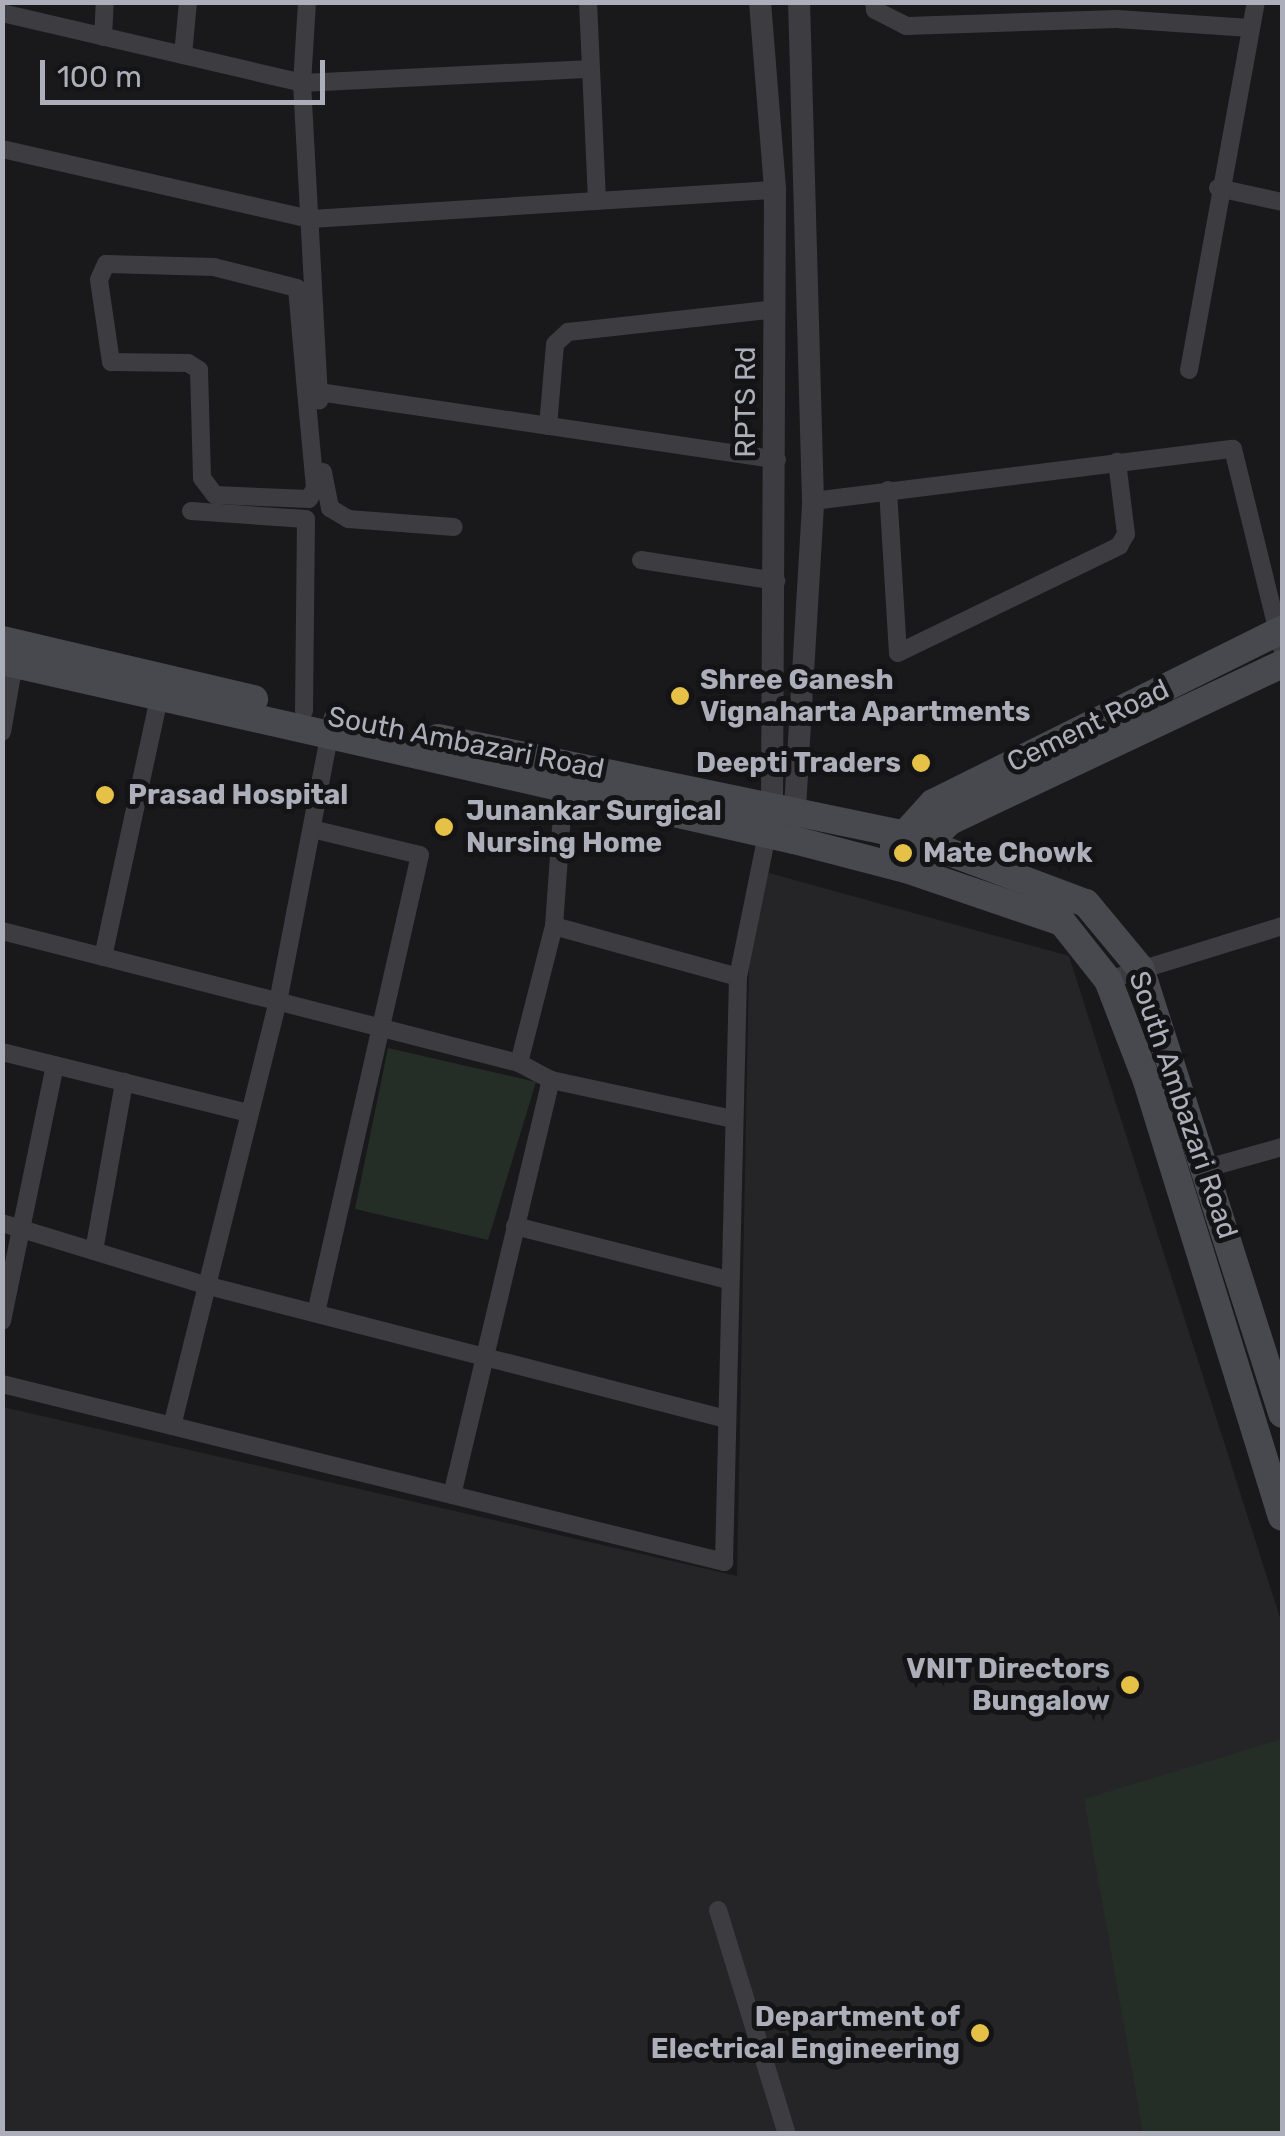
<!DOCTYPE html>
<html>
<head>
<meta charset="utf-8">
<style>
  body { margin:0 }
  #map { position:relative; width:1285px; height:2136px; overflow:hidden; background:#19191b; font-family:Rubik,sans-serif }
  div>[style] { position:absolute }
  .built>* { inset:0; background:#252528 }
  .green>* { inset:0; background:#252d27 }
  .minor>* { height:18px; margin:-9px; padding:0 9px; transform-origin:9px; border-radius:9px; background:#3c3c41 }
  .tertiary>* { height:22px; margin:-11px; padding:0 11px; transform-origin:11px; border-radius:11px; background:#3c3c41 }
  .secondary>* { height:28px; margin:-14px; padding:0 14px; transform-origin:14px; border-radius:14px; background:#48494f }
  .dots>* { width:28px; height:28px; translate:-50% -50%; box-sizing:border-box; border:5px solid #141416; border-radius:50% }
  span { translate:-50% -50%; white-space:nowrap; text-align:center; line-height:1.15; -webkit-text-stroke:10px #141416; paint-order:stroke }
  .street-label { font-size:28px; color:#acafb9 }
  .poi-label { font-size:28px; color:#acafb9; font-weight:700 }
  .left { translate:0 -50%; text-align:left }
  .right { translate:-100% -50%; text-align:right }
  .frame { position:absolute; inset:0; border:5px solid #acafb9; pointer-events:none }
  .scale { position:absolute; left:40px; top:60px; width:285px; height:45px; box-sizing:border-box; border:5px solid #acafb9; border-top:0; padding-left:12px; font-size:30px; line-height:35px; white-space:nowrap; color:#acafb9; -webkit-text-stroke:8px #141416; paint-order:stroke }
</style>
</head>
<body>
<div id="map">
  <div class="built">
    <div style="clip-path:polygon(751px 868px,1069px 956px,1282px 1624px,1282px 2133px,3px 2134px,3px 1407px,737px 1576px)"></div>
  </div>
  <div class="green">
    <div style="clip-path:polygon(388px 1048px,536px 1082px,488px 1240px,355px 1209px)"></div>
    <div style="clip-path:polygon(1282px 1739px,1282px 2133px,1143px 2133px,1084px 1799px)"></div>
  </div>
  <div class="minor">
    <div style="left:307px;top:2px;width:81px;rotate:93.5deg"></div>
    <div style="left:302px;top:83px;width:318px;rotate:86.9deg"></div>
    <div style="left:588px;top:2px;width:199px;rotate:87.4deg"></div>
    <div style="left:874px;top:2px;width:8px;rotate:83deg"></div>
    <div style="left:875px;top:10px;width:35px;rotate:27deg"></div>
    <div style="left:906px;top:26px;width:211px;rotate:-1.9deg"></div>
    <div style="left:1117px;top:19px;width:133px;rotate:3.9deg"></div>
    <div style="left:2px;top:13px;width:308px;rotate:13.1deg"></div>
    <div style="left:302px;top:83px;width:289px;rotate:-2.8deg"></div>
    <div style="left:103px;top:37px;width:35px;rotate:-87deg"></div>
    <div style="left:183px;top:55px;width:53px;rotate:-84.6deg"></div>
    <div style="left:2px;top:149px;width:317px;rotate:12.8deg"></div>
    <div style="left:311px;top:219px;width:465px;rotate:-3.6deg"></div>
    <div style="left:1218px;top:188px;width:66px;rotate:12.3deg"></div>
    <div style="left:1189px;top:370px;width:374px;rotate:-79.7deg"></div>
    <div style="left:306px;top:391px;width:103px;rotate:-95deg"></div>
    <div style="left:297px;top:288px;width:86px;rotate:-165.8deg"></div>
    <div style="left:214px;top:267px;width:108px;rotate:-178.4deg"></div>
    <div style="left:106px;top:264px;width:17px;rotate:114deg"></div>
    <div style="left:99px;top:280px;width:83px;rotate:81.7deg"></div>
    <div style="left:111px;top:362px;width:77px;rotate:0.7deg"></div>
    <div style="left:188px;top:363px;width:13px;rotate:32deg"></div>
    <div style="left:199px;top:370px;width:108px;rotate:88.4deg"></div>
    <div style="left:202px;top:478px;width:21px;rotate:53deg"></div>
    <div style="left:215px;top:495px;width:94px;rotate:2.4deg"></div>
    <div style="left:309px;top:499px;width:13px;rotate:-61deg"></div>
    <div style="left:315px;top:488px;width:97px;rotate:-95.3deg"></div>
    <div style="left:306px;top:391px;width:6px"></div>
    <div style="left:312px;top:391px;width:470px;rotate:8.4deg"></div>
    <div style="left:548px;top:426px;width:82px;rotate:-85.1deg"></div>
    <div style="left:555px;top:344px;width:18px;rotate:-43deg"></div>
    <div style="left:568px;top:332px;width:209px;rotate:-6.3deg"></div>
    <div style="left:323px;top:472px;width:37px;rotate:79deg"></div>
    <div style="left:330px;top:508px;width:21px;rotate:31deg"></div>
    <div style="left:348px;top:519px;width:106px;rotate:4.3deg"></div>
    <div style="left:888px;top:490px;width:163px;rotate:86.5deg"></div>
    <div style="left:898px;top:653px;width:246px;rotate:-25.8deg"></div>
    <div style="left:1119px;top:546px;width:14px;rotate:-60deg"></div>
    <div style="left:1126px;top:534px;width:73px;rotate:-97.1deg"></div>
    <div style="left:813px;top:501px;width:423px;rotate:-7.1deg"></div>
    <div style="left:1233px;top:449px;width:205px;rotate:76.2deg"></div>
    <div style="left:191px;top:511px;width:115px;rotate:4deg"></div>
    <div style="left:306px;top:519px;width:192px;rotate:90.6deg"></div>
    <div style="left:641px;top:560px;width:137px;rotate:8.8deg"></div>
    <div style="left:2px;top:732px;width:70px;rotate:-80.1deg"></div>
    <div style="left:312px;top:829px;width:111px;rotate:13.5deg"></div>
    <div style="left:420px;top:855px;width:470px;rotate:102.8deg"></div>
    <div style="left:554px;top:926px;width:191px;rotate:15.5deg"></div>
    <div style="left:2px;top:931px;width:534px;rotate:14.32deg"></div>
    <div style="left:519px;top:1063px;width:36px;rotate:28deg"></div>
    <div style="left:551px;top:1080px;width:186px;rotate:12.1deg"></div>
    <div style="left:103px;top:957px;width:265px;rotate:-77.8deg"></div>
    <div style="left:1108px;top:980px;width:182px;rotate:-17.2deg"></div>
    <div style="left:2px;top:1052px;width:254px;rotate:13.9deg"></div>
    <div style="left:519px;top:1063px;width:141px;rotate:-75.7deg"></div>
    <div style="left:554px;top:926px;width:139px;rotate:-85.9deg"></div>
    <div style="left:1207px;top:1168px;width:78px;rotate:-15.6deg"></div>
    <div style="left:2px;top:1223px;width:212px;rotate:17deg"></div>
    <div style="left:205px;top:1285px;width:538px;rotate:14.42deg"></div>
    <div style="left:515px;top:1226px;width:221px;rotate:14.2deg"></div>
    <div style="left:94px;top:1251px;width:172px;rotate:-79.9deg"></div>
    <div style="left:2px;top:1321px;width:261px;rotate:-78.3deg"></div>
    <div style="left:2px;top:1384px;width:744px;rotate:13.85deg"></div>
    <div style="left:724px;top:1562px;width:585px;rotate:-88.63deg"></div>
    <div style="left:738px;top:977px;width:155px;rotate:-78.5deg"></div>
    <div style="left:172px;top:1426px;width:437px;rotate:-76deg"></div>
    <div style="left:278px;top:1002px;width:290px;rotate:-79.1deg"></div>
    <div style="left:452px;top:1495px;width:427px;rotate:-76.6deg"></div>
    <div style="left:718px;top:1910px;width:234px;rotate:72.9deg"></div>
  </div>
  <div class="tertiary">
    <div style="left:760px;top:2px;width:189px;rotate:85.4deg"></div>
    <div style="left:775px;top:190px;width:613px;rotate:90.28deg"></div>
    <div style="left:795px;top:808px;width:308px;rotate:-86.6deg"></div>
    <div style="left:813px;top:501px;width:499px;rotate:-91.6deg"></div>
  </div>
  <div class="secondary">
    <div style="left:2px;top:640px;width:259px;rotate:13.2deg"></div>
    <div style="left:2px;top:661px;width:812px;rotate:12.74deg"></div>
    <div style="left:794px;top:840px;width:119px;rotate:14.6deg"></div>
    <div style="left:909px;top:870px;width:162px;rotate:18.8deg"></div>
    <div style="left:1062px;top:922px;width:74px;rotate:51.6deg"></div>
    <div style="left:1108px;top:980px;width:108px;rotate:68.9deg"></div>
    <div style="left:1147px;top:1081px;width:456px;rotate:72.8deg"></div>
    <div style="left:438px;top:738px;width:473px;rotate:11.7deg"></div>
    <div style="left:901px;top:834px;width:197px;rotate:20.5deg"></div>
    <div style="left:1086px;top:903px;width:85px;rotate:50.3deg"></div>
    <div style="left:1140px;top:968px;width:468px;rotate:72.3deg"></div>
    <div style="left:894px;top:846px;width:58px;rotate:-47.8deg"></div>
    <div style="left:933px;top:803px;width:390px;rotate:-26.4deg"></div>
    <div style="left:918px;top:852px;width:45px;rotate:-44.1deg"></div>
    <div style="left:950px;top:821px;width:367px;rotate:-25.3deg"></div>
  </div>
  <div class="dots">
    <div style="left:680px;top:696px;background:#e5c147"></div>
    <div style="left:921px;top:763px;background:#e5c147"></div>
    <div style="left:105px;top:795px;background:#e5c147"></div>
    <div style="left:444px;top:827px;background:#e5c147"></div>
    <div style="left:903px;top:853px;background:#e5c147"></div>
    <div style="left:1130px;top:1685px;background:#e5c147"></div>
    <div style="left:980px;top:2033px;background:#e5c147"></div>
  </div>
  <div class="street-label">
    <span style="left:746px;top:402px;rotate:-90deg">RPTS Rd</span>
    <span style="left:1088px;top:726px;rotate:-26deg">Cement Road</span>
    <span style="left:466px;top:743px;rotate:11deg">South Ambazari Road</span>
    <span style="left:1183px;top:1105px;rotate:71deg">South Ambazari Road</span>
  </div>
  <div class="poi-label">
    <span class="left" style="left:700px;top:696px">Shree Ganesh<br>Vignaharta Apartments</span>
    <span class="right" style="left:901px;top:763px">Deepti Traders</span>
    <span class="left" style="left:128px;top:795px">Prasad Hospital</span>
    <span class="left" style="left:466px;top:827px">Junankar Surgical<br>Nursing Home</span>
    <span class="left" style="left:923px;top:853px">Mate Chowk</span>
    <span class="right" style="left:1110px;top:1685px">VNIT Directors<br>Bungalow</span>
    <span class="right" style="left:960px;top:2033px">Department of<br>Electrical Engineering</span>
  </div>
  <div class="frame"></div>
  <div class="scale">100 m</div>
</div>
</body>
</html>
